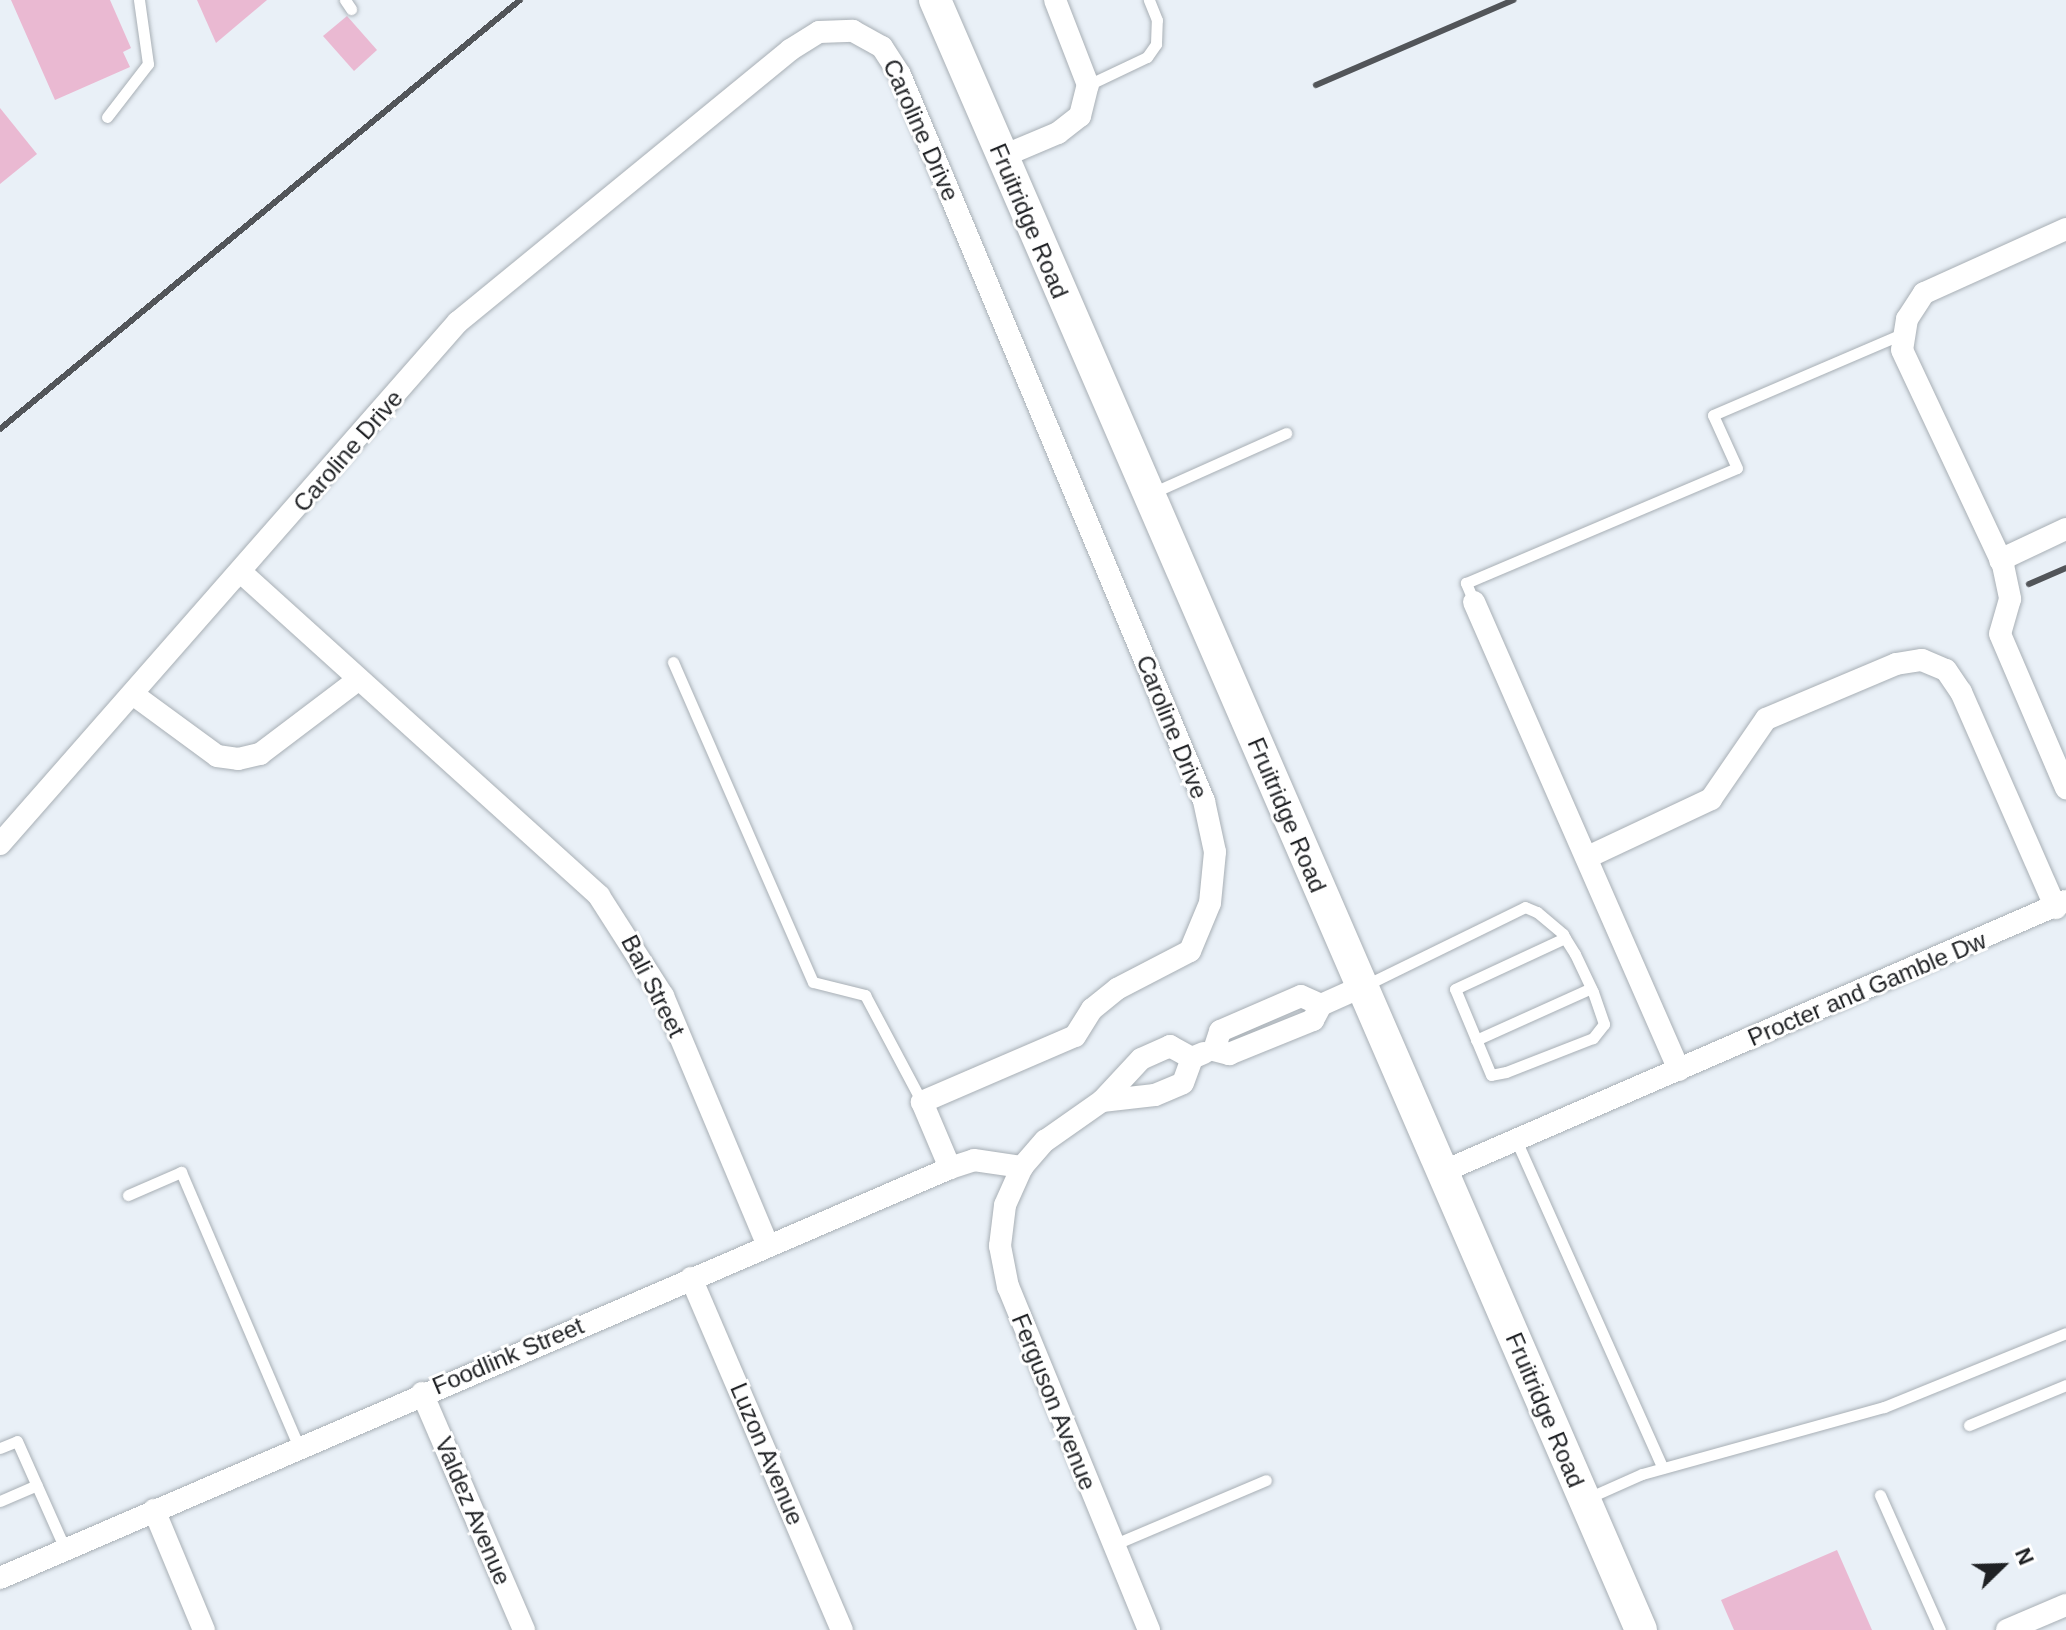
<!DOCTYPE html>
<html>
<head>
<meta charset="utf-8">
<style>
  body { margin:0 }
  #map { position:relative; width:2066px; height:1630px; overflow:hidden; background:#e9f0f7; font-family:Arial,sans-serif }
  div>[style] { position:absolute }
  .building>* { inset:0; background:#eab9d2 }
  .roads { filter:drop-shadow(0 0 2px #a8afb5) drop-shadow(0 0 2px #a8afb5) }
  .service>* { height:11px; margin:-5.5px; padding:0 5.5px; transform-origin:5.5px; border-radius:5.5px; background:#fff }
  .minor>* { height:22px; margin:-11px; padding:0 11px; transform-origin:11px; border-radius:11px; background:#fff }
  .secondary>* { height:32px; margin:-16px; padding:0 16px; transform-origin:16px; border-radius:16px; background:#fff }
  .rail>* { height:6px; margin:-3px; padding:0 3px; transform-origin:3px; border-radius:3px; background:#525559 }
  span { translate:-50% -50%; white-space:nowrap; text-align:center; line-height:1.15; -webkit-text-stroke:6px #fff; paint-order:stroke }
  .street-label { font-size:24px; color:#1f2124 }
  .north { position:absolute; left:1962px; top:1526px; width:80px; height:80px; -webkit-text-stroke:6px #fff; paint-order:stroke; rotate:67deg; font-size:22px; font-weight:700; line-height:32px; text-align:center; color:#1f2124 }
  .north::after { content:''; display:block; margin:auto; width:28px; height:36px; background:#1f2124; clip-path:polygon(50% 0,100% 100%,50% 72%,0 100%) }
</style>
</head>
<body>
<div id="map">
  <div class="building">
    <div style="clip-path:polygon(11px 0,110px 0,131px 48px,123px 52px,130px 67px,55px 100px)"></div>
    <div style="clip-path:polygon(197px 0,267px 0,216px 43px)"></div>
    <div style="clip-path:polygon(347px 16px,377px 50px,354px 71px,323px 36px)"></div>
    <div style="clip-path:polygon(0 108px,37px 154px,0 184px)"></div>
    <div style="clip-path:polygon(1837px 1550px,1872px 1630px,1734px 1630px,1721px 1600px)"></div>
  </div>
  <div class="roads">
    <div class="service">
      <div style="left:345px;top:0;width:11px;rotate:56deg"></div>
      <div style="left:1088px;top:85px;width:65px;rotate:-25.4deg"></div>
      <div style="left:1147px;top:57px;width:16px;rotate:-55deg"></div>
      <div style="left:1156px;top:44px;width:24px;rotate:-88deg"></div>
      <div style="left:1157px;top:20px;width:22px;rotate:-112deg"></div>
      <div style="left:107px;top:117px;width:67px;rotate:-52.3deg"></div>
      <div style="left:148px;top:64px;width:65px;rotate:-98deg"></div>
      <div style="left:1152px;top:493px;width:147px;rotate:-24.1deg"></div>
      <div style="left:1474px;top:602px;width:21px;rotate:-113deg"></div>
      <div style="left:1466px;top:583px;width:294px;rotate:-23deg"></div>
      <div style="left:1737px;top:468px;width:58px;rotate:-114.4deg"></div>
      <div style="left:1713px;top:415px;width:208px;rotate:-23.2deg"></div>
      <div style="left:673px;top:662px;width:349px;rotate:66.4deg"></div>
      <div style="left:813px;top:982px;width:54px;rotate:14deg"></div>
      <div style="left:865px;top:995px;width:121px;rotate:62deg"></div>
      <div style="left:1366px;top:985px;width:177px;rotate:-26.1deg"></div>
      <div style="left:1525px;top:907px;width:13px;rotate:23deg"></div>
      <div style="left:1537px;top:912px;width:34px;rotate:40deg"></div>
      <div style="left:1563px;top:934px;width:4px;rotate:63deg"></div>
      <div style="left:1565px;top:938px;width:19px;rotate:58deg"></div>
      <div style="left:1575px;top:954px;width:42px;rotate:64.7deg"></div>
      <div style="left:1593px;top:992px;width:34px;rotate:71deg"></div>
      <div style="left:1604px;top:1024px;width:18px;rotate:128deg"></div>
      <div style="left:1593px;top:1038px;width:93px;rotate:158.7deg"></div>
      <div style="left:1506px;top:1072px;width:15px;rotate:169deg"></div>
      <div style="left:1491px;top:1075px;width:93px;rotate:-112.7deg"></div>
      <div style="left:1455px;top:989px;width:121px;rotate:-24.9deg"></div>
      <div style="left:1476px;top:1040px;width:126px;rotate:-24.3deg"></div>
      <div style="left:1516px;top:1140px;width:359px;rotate:65.9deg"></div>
      <div style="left:128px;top:1195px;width:58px;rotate:-23.5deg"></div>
      <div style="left:181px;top:1172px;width:297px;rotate:66.8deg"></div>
      <div style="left:1969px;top:1425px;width:105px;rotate:-22.4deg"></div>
      <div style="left:0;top:1448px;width:18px;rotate:-22deg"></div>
      <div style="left:17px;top:1441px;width:118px;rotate:66deg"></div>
      <div style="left:1880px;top:1495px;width:148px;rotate:66deg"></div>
      <div style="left:1588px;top:1498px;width:59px;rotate:-24deg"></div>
      <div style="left:1642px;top:1474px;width:251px;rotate:-15.5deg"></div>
      <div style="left:1884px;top:1407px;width:196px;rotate:-22.1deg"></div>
      <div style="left:0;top:1501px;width:40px;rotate:-23.4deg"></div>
      <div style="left:1113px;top:1545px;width:166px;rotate:-23deg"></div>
    </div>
    <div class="minor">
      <div style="left:1001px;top:157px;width:62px;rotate:-22.8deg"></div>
      <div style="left:1058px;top:133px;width:28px;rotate:-38deg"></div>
      <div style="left:1080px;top:116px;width:32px;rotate:-76deg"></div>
      <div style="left:1088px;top:85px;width:91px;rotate:-111.2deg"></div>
      <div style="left:2066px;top:229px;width:156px;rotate:155.7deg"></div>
      <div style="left:1924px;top:293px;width:31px;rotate:123deg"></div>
      <div style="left:1907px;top:319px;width:31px;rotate:99deg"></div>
      <div style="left:1902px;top:350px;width:238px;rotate:64.8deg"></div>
      <div style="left:2003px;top:565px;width:35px;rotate:78deg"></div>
      <div style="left:2010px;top:599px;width:36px;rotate:106deg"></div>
      <div style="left:2000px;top:634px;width:168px;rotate:66.8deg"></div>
      <div style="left:2000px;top:560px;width:73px;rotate:-25.2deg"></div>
      <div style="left:243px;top:574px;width:480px;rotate:42.1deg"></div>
      <div style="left:599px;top:896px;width:119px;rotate:57.4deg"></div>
      <div style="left:663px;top:996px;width:271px;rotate:67.2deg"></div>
      <div style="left:1474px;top:602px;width:511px;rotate:66.34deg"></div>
      <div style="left:134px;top:695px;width:103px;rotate:36.3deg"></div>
      <div style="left:217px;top:756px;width:21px;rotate:8deg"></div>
      <div style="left:238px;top:759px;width:23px;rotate:-13deg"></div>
      <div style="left:260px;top:754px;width:123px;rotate:-37.1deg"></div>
      <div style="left:0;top:844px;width:694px;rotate:-48.74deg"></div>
      <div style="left:458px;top:322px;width:429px;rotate:-39.3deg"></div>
      <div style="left:790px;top:50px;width:34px;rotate:-32deg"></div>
      <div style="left:819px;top:32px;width:34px;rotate:-2deg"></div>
      <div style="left:853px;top:31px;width:33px;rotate:29deg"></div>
      <div style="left:882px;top:47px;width:33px;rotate:57deg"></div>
      <div style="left:900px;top:75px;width:787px;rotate:67.28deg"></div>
      <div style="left:1204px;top:801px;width:52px;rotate:77.8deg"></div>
      <div style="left:1215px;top:852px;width:51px;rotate:95.6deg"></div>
      <div style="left:1210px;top:903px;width:52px;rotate:112.6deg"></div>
      <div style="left:1190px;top:951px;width:82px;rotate:152.5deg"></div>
      <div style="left:1117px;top:989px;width:32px;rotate:141deg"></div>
      <div style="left:1092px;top:1009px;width:32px;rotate:122deg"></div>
      <div style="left:1075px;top:1036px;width:167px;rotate:156.7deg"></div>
      <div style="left:922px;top:1102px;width:72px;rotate:67deg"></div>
      <div style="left:1590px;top:856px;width:134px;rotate:-25.2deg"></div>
      <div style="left:1711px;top:799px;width:97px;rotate:-55.5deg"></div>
      <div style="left:1766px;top:719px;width:141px;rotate:-22.9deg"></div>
      <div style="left:1896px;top:664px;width:26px;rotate:-9deg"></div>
      <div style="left:1922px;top:660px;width:26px;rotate:23deg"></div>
      <div style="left:1946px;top:670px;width:27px;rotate:56deg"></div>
      <div style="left:1961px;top:692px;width:236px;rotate:66.3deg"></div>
      <div style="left:1214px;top:1050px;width:20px;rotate:-72deg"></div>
      <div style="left:1220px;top:1031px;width:88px;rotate:-23.4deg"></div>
      <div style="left:1301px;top:996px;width:22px;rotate:24deg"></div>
      <div style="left:1321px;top:1005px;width:44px;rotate:-24.2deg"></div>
      <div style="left:1214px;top:1050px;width:16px;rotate:15deg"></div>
      <div style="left:1229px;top:1054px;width:91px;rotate:-22deg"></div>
      <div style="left:1313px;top:1020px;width:17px;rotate:-62deg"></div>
      <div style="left:1102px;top:1101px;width:53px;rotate:-6.5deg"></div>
      <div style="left:1155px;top:1095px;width:30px;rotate:-23deg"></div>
      <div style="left:1183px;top:1083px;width:27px;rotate:-70deg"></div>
      <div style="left:1192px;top:1058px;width:13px;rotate:-23deg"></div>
      <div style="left:1442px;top:1172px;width:680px;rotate:-23.48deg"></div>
      <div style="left:691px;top:1278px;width:383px;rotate:66.8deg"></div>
      <div style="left:422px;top:1393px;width:258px;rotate:66.7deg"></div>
      <div style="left:154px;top:1510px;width:130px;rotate:67.4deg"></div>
      <div style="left:0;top:1578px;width:1035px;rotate:-23.34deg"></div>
      <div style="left:950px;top:1168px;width:25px;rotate:-18deg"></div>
      <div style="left:974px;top:1160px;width:49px;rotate:8.3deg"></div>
      <div style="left:1149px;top:1630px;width:371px;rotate:-112.3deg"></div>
      <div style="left:1008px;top:1287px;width:42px;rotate:-101deg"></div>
      <div style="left:1000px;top:1246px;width:41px;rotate:-83deg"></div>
      <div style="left:1005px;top:1205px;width:42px;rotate:-65.9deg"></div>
      <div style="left:1022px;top:1167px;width:35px;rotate:-49deg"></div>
      <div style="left:1045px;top:1141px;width:70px;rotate:-35.1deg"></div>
      <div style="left:1102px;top:1101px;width:57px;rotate:-47.1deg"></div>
      <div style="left:1141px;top:1059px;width:32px;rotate:-24deg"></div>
      <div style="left:1170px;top:1046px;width:25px;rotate:29deg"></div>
      <div style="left:2007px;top:1630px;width:64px;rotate:-23deg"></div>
    </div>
    <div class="secondary">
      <div style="left:935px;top:0;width:1776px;rotate:66.58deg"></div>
    </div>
  </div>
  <div class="rail">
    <div style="left:1316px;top:85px;width:215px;rotate:-23.3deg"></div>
    <div style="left:0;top:429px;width:674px;rotate:-39.52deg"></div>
    <div style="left:2029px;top:584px;width:40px;rotate:-23.4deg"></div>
  </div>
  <div class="street-label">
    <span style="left:921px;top:130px;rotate:66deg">Caroline Drive</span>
    <span style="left:1029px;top:221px;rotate:67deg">Fruitridge Road</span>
    <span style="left:348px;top:451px;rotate:-49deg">Caroline Drive</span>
    <span style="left:1172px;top:727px;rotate:68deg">Caroline Drive</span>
    <span style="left:1287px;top:815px;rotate:67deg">Fruitridge Road</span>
    <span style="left:653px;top:986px;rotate:63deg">Bali Street</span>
    <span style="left:1867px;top:989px;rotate:-23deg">Procter and Gamble Dw</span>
    <span style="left:508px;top:1356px;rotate:-23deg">Foodlink Street</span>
    <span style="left:1054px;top:1402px;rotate:68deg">Ferguson Avenue</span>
    <span style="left:1545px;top:1410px;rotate:67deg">Fruitridge Road</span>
    <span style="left:767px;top:1454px;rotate:67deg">Luzon Avenue</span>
    <span style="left:473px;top:1511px;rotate:67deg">Valdez Avenue</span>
  </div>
  <div class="north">N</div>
</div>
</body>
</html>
